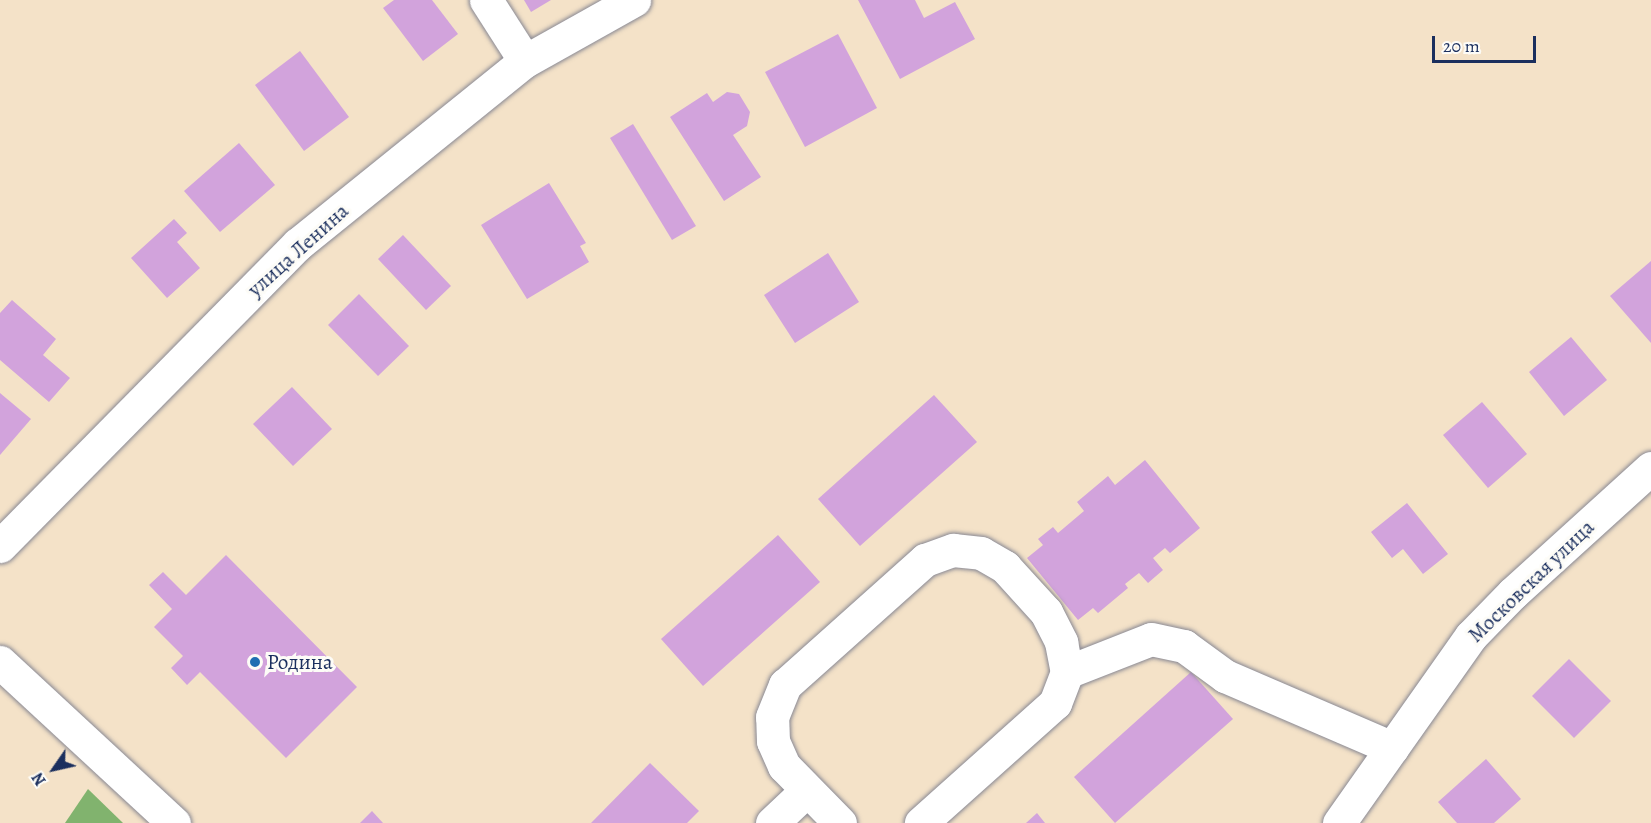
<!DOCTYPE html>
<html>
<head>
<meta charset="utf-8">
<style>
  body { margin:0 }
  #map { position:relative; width:1651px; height:823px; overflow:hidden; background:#f4e2c8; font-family:Alegreya,serif }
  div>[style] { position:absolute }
  .forest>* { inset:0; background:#81b36e }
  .building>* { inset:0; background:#d2a3dc }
  .roads { filter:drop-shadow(0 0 2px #888893) drop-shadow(0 0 2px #888893) }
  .minor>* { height:33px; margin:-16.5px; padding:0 16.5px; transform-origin:16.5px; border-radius:16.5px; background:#fff }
  .dots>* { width:16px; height:16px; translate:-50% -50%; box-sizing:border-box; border:3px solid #fdfcf7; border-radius:50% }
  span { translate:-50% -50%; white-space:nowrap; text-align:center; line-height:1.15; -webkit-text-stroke:6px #fdfcf7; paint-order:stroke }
  .street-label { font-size:21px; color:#1b2f5e }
  .poi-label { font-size:21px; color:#1b2f5e }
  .left { translate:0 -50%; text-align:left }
  .north { position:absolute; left:24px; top:739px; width:60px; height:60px; -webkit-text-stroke:4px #fdfcf7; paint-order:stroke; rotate:236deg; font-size:16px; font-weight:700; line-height:24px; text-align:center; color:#1b2f5e }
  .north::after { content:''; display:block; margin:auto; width:21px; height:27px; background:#1b2f5e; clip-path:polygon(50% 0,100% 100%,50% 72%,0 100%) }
  .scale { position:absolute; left:1432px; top:36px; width:104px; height:27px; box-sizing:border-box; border:3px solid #1b2f5e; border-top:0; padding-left:8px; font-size:18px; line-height:21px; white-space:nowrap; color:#1b2f5e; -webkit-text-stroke:4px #fdfcf7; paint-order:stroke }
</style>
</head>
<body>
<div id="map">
  <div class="forest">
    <div style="clip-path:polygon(88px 789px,123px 823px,65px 823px)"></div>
  </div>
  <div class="building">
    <div style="clip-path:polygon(394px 0,432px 0,458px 34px,423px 61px,383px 8px)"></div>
    <div style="clip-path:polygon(524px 0,551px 0,531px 12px)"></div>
    <div style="clip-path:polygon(858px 0,915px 0,924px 18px,955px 2px,975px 39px,900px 79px)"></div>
    <div style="clip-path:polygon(838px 34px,877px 108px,805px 147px,765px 72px)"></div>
    <div style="clip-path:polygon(300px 51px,349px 117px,304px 151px,255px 85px)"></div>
    <div style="clip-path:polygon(727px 92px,739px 94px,750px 112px,747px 126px,733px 135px,761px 177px,724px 201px,670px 117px,707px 93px,713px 102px)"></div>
    <div style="clip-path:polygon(633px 124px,696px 226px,672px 240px,610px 138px)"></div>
    <div style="clip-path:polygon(239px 143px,275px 185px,220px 232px,184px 191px)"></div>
    <div style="clip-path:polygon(549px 183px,586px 243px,580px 246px,589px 262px,527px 299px,481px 225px)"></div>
    <div style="clip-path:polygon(174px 219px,187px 233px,177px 242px,200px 268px,167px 298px,131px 258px)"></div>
    <div style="clip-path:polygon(403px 235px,451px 286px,426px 310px,378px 259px)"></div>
    <div style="clip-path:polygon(828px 253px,859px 302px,795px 343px,764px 295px)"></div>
    <div style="clip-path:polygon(1651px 261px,1651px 343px,1610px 296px)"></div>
    <div style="clip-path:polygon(359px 294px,409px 346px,378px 376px,328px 325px)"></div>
    <div style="clip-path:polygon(12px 300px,56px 339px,43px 355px,70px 378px,49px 402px,0 360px,0 313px)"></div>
    <div style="clip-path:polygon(1571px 337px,1607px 380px,1564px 416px,1529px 372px)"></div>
    <div style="clip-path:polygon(292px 387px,332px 429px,293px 466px,253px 424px)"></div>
    <div style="clip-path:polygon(0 393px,31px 419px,0 455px)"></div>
    <div style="clip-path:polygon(934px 395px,977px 442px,860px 546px,818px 499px)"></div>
    <div style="clip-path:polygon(1482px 402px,1527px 454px,1488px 488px,1443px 435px)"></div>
    <div style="clip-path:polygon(1145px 460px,1200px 528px,1170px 553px,1165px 548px,1153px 558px,1163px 570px,1148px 583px,1139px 573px,1125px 584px,1128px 588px,1098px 613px,1093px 608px,1078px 620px,1027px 558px,1043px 545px,1038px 539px,1053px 527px,1058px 533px,1084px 511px,1077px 502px,1108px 476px,1115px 485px)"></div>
    <div style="clip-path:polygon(1407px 503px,1448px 554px,1423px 574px,1403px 549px,1392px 558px,1371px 532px)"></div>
    <div style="clip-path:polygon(778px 535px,820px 582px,703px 686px,661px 639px)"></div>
    <div style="clip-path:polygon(226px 555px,357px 687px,286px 758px,200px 672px,187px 685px,171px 668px,183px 656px,154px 627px,172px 609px,149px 585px,163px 572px,186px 595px)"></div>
    <div style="clip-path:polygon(1569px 659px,1611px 701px,1574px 738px,1532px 696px)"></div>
    <div style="clip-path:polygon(1191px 672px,1233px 719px,1115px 823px,1074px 777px)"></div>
    <div style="clip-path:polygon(1486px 759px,1521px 799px,1494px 823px,1457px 823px,1438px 802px)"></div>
    <div style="clip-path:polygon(650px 763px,699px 811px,687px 823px,591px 823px)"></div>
    <div style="clip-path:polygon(372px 811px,383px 823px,360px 823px)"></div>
    <div style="clip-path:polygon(1037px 813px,1045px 823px,1026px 823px)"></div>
  </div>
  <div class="roads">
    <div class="minor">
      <div style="left:486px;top:0;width:72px;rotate:57.4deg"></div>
      <div style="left:0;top:546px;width:424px;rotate:-45.4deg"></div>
      <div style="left:298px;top:244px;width:292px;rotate:-38.9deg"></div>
      <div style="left:525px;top:61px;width:125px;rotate:-29.2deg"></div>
      <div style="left:0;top:662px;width:237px;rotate:42.8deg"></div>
      <div style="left:1067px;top:672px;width:90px;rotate:-21.4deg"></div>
      <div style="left:1151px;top:639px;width:34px;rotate:12deg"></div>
      <div style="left:1184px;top:646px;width:51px;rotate:36.2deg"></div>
      <div style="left:1225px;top:676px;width:182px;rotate:23.3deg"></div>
      <div style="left:772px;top:823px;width:47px;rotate:-43.3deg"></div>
      <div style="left:840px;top:823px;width:80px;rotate:-134.5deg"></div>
      <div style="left:784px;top:766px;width:27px;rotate:-114deg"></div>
      <div style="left:773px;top:741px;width:24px;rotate:-92deg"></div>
      <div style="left:772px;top:717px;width:35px;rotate:-68deg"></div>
      <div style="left:785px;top:685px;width:188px;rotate:-41.8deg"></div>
      <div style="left:925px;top:560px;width:30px;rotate:-20deg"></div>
      <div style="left:953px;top:550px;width:28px;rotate:6deg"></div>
      <div style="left:981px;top:553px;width:28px;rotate:30deg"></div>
      <div style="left:1005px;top:567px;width:61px;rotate:47.7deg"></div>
      <div style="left:1046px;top:612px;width:34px;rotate:63deg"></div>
      <div style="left:1061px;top:642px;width:31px;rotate:79deg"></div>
      <div style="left:1067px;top:672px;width:33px;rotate:111deg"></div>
      <div style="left:1055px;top:703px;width:180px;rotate:138.2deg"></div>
      <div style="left:1339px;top:823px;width:229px;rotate:-54.8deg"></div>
      <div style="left:1471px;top:636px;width:60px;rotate:-45.7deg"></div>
      <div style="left:1513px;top:593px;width:186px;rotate:-42.2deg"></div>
    </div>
  </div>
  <div class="dots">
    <div style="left:255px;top:662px;background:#1f6fb2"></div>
  </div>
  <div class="street-label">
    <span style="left:298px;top:250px;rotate:-42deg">улица Ленина</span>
    <span style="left:1531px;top:581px;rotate:-44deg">Московская улица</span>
  </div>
  <div class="poi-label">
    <span class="left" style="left:267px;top:662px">Родина</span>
  </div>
  <div class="north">N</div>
  <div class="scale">20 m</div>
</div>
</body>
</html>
